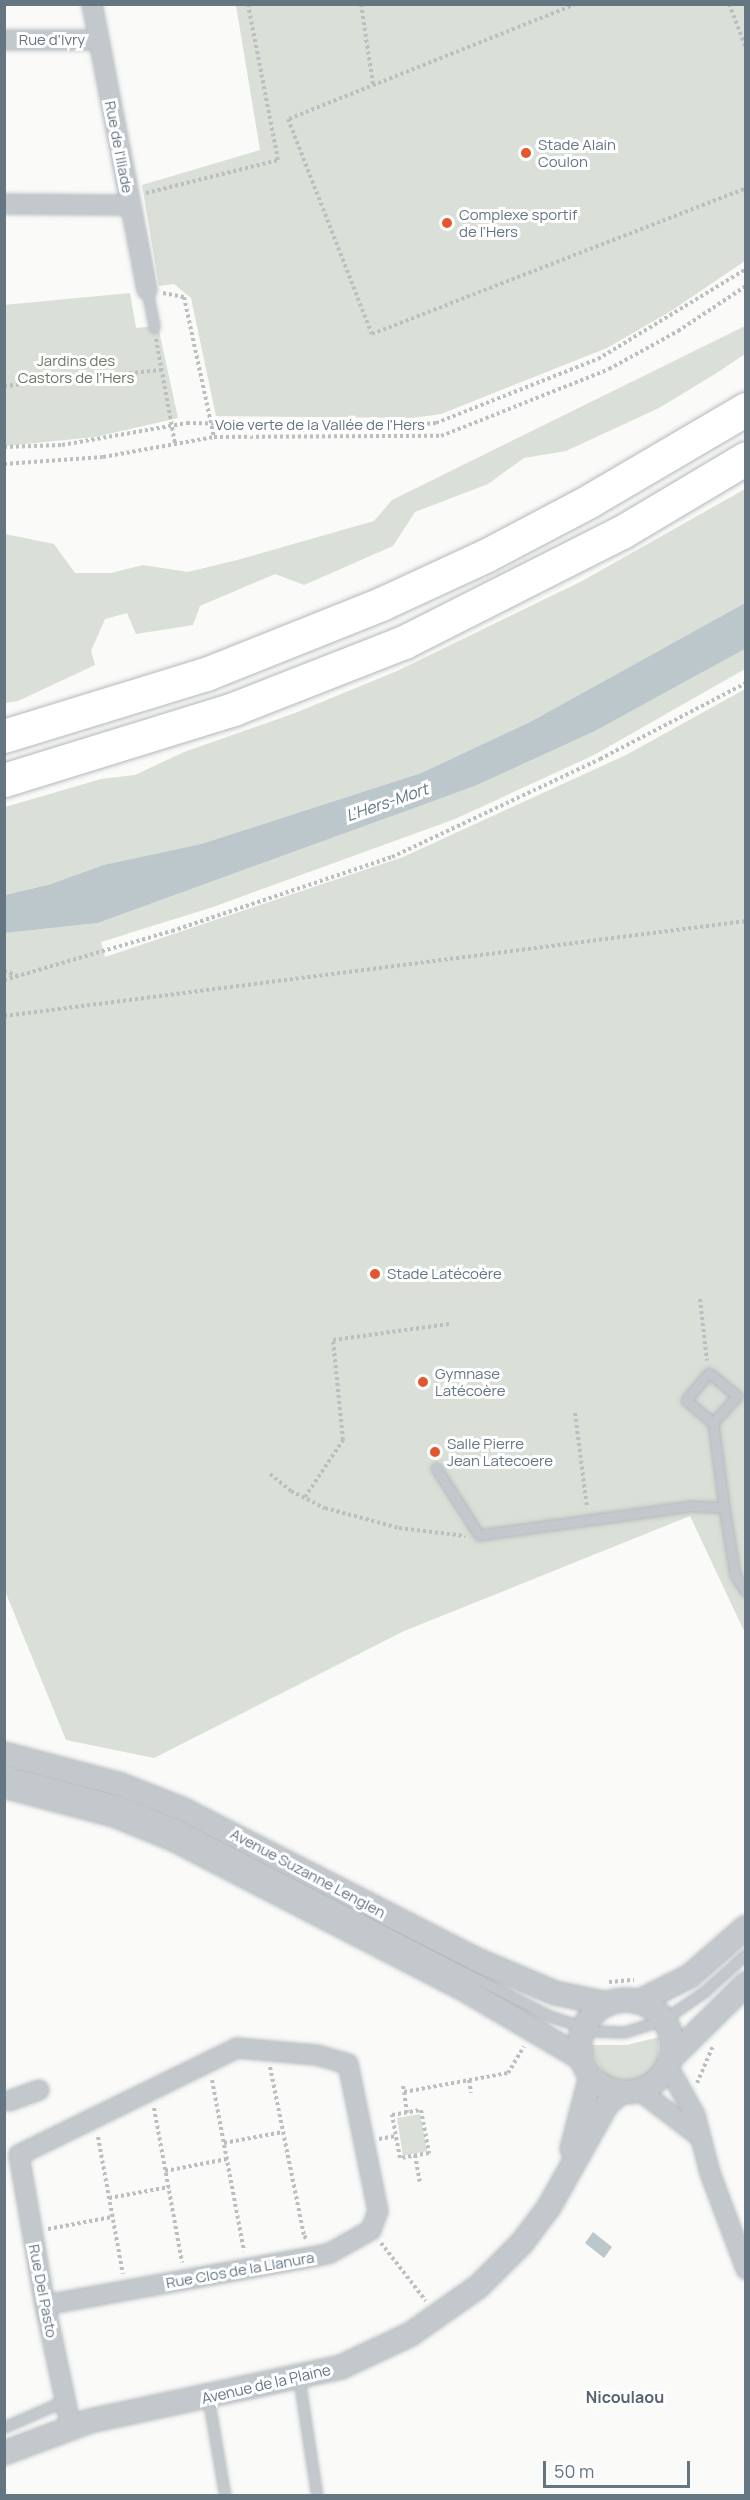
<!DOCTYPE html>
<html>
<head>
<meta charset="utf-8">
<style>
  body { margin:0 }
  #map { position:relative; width:750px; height:2500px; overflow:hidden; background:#fafaf8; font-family:Manrope,sans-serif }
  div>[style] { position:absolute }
  .green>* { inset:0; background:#dadfd7 }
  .water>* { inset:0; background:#bbc7cb }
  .path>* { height:4px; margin-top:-2px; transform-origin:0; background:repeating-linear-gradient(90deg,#bbbfc2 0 3px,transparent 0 6px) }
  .roads { filter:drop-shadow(0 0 2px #b4b9bd) drop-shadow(0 0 2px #b4b9bd) }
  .service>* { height:9px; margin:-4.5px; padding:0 4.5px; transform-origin:4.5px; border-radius:4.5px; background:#c3c8cc }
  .minor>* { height:18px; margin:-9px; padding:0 9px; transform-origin:9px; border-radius:9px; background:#c3c8cc }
  .tertiary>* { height:22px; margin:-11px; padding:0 11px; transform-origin:11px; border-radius:11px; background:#c3c8cc }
  .tertiary>.ring { margin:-11px; padding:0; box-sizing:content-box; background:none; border:22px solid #c3c8cc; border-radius:50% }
  .motorway>* { height:33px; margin:-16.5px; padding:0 16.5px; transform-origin:16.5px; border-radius:16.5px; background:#fff }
  .dots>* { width:16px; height:16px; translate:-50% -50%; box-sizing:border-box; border:3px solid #fff; border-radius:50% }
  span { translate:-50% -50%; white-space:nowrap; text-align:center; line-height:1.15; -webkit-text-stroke:6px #fff; paint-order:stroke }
  .street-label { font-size:15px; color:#657683 }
  .poi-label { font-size:15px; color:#657683 }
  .left { translate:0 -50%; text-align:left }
  .park-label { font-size:15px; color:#687a64 }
  .water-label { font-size:16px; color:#60757c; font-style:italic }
  .neighbourhood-label { font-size:16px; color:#57646e; font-weight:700 }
  .frame { position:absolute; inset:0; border:6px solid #657683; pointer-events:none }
  .scale { position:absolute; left:543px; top:2461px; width:147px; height:27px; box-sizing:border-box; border:3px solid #657683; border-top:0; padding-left:8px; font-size:18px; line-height:21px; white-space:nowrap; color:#657683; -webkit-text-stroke:4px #fff; paint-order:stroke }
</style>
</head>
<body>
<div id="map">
  <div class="green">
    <div style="clip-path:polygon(236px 5px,745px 5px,745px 261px,671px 311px,607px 348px,441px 414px,412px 418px,216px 416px,191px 298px,174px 284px,159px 286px,142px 185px,260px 150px)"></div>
    <div style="clip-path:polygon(130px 293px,136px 328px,158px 326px,178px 418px,95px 437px,5px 446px,4px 305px)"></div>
    <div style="clip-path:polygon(745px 326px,745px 354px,715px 374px,659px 408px,566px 451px,524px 458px,488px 484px,415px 512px,393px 546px,304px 585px,275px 574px,200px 606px,193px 625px,136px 634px,127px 613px,105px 619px,91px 651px,95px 665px,18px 701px,5px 703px,5px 534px,54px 544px,75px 573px,111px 573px,143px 565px,188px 572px,241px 559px,374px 521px,392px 500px)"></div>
    <div style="clip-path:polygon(745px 489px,745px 603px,530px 722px,421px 773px,201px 844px,103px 865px,51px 884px,5px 895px,5px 807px,101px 779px,135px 775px,184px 752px,295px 713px,397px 671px,582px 581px)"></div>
    <div style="clip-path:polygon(745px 649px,745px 669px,594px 755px,455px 819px,213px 907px,101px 942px,105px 957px,403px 857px,626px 755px,745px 689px,745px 1633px,690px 1516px,404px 1631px,154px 1758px,66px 1740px,5px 1591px,4px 933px,98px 923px,475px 786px,595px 731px)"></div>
    <div style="clip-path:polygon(659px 2037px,658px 2061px,648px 2075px,631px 2082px,607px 2077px,592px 2053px,592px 2045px,627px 2045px)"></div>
    <div style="clip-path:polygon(420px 2114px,427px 2151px,403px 2156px,397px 2118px)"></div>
  </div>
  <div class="water">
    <div style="clip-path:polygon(745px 603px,745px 649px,595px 731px,475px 786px,98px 923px,5px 933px,5px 895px,51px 884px,103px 865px,201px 844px,421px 773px,530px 722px)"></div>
    <div style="clip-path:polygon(593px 2232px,612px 2247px,604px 2258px,585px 2243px)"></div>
  </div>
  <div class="path">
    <div style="left:361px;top:4px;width:81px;rotate:81.5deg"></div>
    <div style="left:576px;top:4px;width:310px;rotate:158.2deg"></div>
    <div style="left:288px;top:119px;width:231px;rotate:68.7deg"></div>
    <div style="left:372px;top:334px;width:401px;rotate:-21.3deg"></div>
    <div style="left:729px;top:4px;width:47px;rotate:68.9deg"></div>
    <div style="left:146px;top:193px;width:136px;rotate:-14deg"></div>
    <div style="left:278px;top:160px;width:159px;rotate:-100.9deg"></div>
    <div style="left:163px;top:293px;width:21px;rotate:11deg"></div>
    <div style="left:184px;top:297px;width:143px;rotate:77.9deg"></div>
    <div style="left:156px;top:339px;width:107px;rotate:79.7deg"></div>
    <div style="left:4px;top:386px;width:158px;rotate:-5.8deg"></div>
    <div style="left:4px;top:447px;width:58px;rotate:-2deg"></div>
    <div style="left:62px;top:445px;width:127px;rotate:-10deg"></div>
    <div style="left:187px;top:423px;width:204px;rotate:1.1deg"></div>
    <div style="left:391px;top:427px;width:45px;rotate:-5.1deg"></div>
    <div style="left:436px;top:423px;width:174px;rotate:-21.6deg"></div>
    <div style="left:598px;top:359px;width:173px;rotate:-31.3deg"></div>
    <div style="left:4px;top:464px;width:99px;rotate:-4deg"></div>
    <div style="left:103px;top:457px;width:113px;rotate:-10.2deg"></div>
    <div style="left:214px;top:437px;width:227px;rotate:-0.3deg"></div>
    <div style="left:441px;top:436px;width:181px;rotate:-21.7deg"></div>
    <div style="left:609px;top:369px;width:79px;rotate:-28.8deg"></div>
    <div style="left:678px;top:331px;width:82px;rotate:-33.5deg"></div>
    <div style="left:4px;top:971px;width:15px;rotate:20deg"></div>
    <div style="left:4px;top:980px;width:175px;rotate:-16.3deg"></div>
    <div style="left:172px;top:931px;width:232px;rotate:-18.6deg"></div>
    <div style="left:392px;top:857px;width:230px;rotate:-25.2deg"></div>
    <div style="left:600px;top:759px;width:165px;rotate:-27.5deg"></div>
    <div style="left:4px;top:1016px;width:748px;rotate:-7.3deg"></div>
    <div style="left:700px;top:1299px;width:62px;rotate:83.6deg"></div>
    <div style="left:575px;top:1413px;width:96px;rotate:82.8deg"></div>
    <div style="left:270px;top:1474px;width:27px;rotate:39deg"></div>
    <div style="left:291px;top:1491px;width:38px;rotate:27deg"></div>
    <div style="left:325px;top:1508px;width:77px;rotate:15.1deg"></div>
    <div style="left:399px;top:1528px;width:67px;rotate:6.8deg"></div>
    <div style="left:305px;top:1497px;width:69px;rotate:-56.3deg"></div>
    <div style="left:343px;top:1440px;width:100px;rotate:-95.7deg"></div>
    <div style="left:333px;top:1340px;width:117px;rotate:-7.9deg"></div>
    <div style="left:609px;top:1982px;width:25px;rotate:-5deg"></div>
    <div style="left:270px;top:2067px;width:172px;rotate:78.6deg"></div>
    <div style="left:304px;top:2236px;width:6px;rotate:45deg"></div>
    <div style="left:212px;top:2080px;width:174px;rotate:79.4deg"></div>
    <div style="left:469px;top:2080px;width:13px;rotate:81deg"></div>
    <div style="left:697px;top:2083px;width:40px;rotate:-66.6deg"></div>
    <div style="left:403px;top:2086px;width:6px;rotate:81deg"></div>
    <div style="left:154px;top:2108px;width:157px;rotate:79.7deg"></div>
    <div style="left:421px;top:2110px;width:44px;rotate:79.5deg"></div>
    <div style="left:429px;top:2153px;width:29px;rotate:170deg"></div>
    <div style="left:400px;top:2158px;width:44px;rotate:-100.5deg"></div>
    <div style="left:392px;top:2115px;width:29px;rotate:-10deg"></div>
    <div style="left:407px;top:2113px;width:21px;rotate:-98deg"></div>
    <div style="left:404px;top:2092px;width:106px;rotate:-10.4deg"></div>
    <div style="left:508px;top:2073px;width:31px;rotate:-59deg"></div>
    <div style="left:98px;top:2137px;width:139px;rotate:79.7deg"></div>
    <div style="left:379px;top:2139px;width:17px;rotate:-10deg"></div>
    <div style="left:224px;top:2143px;width:60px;rotate:-10.6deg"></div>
    <div style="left:415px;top:2155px;width:27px;rotate:80deg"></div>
    <div style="left:165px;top:2171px;width:63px;rotate:-11deg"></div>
    <div style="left:109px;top:2198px;width:61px;rotate:-10.4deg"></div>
    <div style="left:48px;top:2229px;width:65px;rotate:-10.6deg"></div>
    <div style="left:381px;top:2243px;width:73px;rotate:52.2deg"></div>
  </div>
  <div class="roads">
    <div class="service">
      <div style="left:147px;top:290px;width:38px;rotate:79deg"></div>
      <div style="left:709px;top:1373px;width:36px;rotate:39deg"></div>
      <div style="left:737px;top:1396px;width:36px;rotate:132deg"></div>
      <div style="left:713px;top:1423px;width:35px;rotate:-140deg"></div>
      <div style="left:686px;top:1400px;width:35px;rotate:-50deg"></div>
      <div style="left:713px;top:1423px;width:85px;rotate:82.5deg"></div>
      <div style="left:436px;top:1468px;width:80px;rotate:57.3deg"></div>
      <div style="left:479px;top:1535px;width:213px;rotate:-7.8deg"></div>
      <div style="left:690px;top:1506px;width:34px;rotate:2deg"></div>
      <div style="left:724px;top:1507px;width:69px;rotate:80.8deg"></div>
      <div style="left:735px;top:1575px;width:20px;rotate:57deg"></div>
      <div style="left:4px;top:1770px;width:117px;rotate:14.9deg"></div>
      <div style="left:117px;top:1800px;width:65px;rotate:21.8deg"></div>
      <div style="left:177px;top:1824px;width:416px;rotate:27.3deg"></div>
      <div style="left:547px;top:2015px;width:50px;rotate:18.8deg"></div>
      <div style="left:594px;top:2031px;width:30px;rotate:2deg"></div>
      <div style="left:624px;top:2032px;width:41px;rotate:-17.1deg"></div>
      <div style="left:663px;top:2020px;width:50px;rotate:-34.3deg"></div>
      <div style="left:704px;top:1992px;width:57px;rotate:-42.1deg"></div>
      <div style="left:299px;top:2379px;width:118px;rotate:81.3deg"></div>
      <div style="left:208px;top:2397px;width:100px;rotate:80.3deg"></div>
      <div style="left:4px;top:2427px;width:68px;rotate:-23.5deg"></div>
    </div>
    <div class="minor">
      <div style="left:92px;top:4px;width:291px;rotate:79.1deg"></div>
      <div style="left:4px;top:40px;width:95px"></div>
      <div style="left:4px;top:204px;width:126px;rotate:0.5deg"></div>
      <div style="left:667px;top:2065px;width:57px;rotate:60.8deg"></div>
      <div style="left:695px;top:2115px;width:60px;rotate:75.5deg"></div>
      <div style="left:710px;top:2173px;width:103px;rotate:69.4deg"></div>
      <div style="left:639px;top:2090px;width:76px;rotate:37.5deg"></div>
      <div style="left:9px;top:2101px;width:32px;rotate:-20deg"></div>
      <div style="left:45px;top:2305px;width:272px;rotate:-10.2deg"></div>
      <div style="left:313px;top:2257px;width:17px;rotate:-13deg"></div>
      <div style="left:330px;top:2253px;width:47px;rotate:-29.3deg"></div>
      <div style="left:371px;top:2230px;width:20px;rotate:-70deg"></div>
      <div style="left:378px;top:2211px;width:150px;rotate:-101.5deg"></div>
      <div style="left:348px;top:2064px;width:33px;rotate:-164deg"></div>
      <div style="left:316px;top:2055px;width:79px;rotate:-174.9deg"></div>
      <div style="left:237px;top:2048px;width:243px;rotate:153.9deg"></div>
      <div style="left:19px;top:2155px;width:152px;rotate:80.2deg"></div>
      <div style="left:45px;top:2305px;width:125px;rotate:78deg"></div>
    </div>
    <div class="tertiary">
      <div style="left:4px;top:1754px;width:121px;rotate:14.8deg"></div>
      <div style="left:121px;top:1785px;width:66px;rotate:21.5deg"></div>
      <div style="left:182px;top:1809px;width:331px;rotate:27.1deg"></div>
      <div style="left:477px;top:1960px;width:85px;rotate:22.9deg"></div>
      <div style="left:555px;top:1993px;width:54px;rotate:11.7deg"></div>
      <div style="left:4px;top:1786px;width:114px;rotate:14.8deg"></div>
      <div style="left:114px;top:1815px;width:64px;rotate:22.1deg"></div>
      <div style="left:173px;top:1839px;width:333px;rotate:27.3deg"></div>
      <div style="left:469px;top:1992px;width:130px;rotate:30.5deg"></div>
      <div class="ring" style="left:580px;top:2000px;width:70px;height:70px"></div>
      <div style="left:638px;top:2002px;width:58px;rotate:-26.6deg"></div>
      <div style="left:690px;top:1976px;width:74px;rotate:-41.2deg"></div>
      <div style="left:670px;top:2059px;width:107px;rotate:-44.6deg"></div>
      <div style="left:572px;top:2149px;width:75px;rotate:-75.4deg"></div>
      <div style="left:4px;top:2453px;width:92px;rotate:-20.4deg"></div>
      <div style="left:90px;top:2421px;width:257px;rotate:-12.1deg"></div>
      <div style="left:341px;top:2367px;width:77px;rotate:-25.2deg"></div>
      <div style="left:411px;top:2334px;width:83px;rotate:-35.2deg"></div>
      <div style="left:479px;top:2286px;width:61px;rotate:-45deg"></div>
      <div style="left:522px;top:2243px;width:45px;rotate:-53.1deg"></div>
      <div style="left:549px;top:2207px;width:118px;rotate:-60.6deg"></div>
      <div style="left:607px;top:2104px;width:18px;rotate:-41deg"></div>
    </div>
    <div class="motorway">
      <div style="left:4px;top:736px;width:211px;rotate:-17.1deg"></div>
      <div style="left:206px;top:674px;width:188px;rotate:-21.8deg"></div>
      <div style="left:381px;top:604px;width:115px;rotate:-24.8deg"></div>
      <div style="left:485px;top:556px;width:120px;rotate:-27.8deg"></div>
      <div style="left:591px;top:500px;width:180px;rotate:-30.4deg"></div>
      <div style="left:4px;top:780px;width:240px;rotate:-17.2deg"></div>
      <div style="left:233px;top:709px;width:184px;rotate:-21.4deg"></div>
      <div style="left:404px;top:642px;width:244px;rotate:-26.8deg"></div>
      <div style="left:622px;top:532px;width:144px;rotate:-30.8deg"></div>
    </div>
  </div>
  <div class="dots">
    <div style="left:526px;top:153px;background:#e4572e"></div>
    <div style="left:447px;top:223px;background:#e4572e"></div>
    <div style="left:375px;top:1274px;background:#e4572e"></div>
    <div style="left:423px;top:1382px;background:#e4572e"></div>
    <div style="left:435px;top:1452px;background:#e4572e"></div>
  </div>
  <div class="street-label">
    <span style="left:52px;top:40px">Rue d'Ivry</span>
    <span style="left:119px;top:147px;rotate:79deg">Rue de l'Iliade</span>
    <span style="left:320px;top:425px">Voie verte de la Vallée de l'Hers</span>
    <span style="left:308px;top:1873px;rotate:28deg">Avenue Suzanne Lenglen</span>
    <span style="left:240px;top:2270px;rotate:-10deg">Rue Clos de la Llanura</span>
    <span style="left:43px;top:2291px;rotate:79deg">Rue Del Pasto</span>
    <span style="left:266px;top:2384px;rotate:-13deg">Avenue de la Plaine</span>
  </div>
  <div class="poi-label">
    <span class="left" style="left:538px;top:153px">Stade Alain<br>Coulon</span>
    <span class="left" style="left:459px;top:223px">Complexe sportif<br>de l'Hers</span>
    <span class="left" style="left:387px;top:1274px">Stade Latécoère</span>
    <span class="left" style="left:435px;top:1382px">Gymnase<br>Latécoère</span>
    <span class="left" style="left:447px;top:1452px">Salle Pierre<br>Jean Latecoere</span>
  </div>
  <div class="park-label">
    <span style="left:76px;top:369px">Jardins des<br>Castors de l’Hers</span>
  </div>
  <div class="water-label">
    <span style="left:387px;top:802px;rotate:-19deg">L'Hers-Mort</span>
  </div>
  <div class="neighbourhood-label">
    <span style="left:625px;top:2397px">Nicoulaou</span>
  </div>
  <div class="frame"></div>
  <div class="scale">50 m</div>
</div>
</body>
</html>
